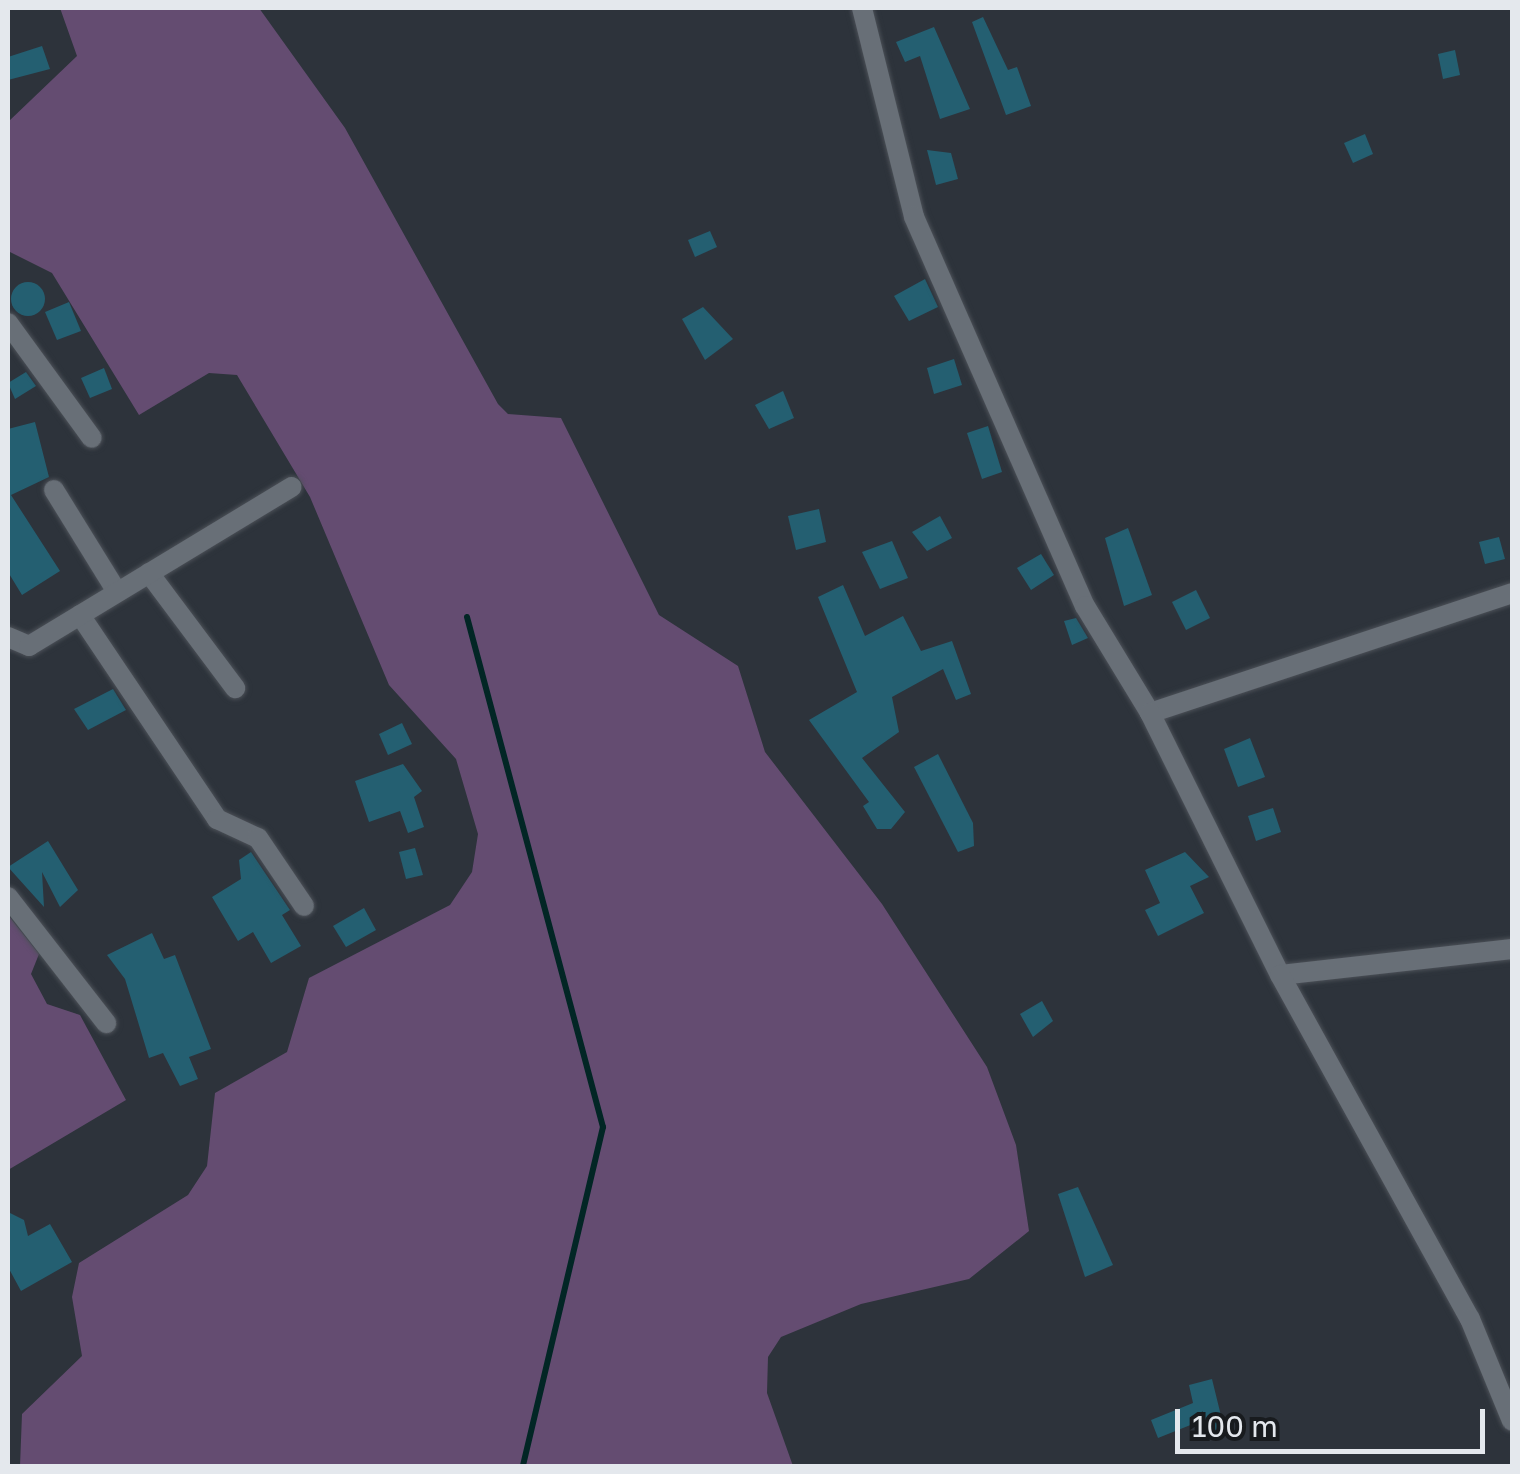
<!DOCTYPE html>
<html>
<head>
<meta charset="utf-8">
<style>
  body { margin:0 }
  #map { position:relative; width:1520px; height:1474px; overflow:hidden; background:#2d333b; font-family:"Golos Text",sans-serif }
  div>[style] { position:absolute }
  .green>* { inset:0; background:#644c71 }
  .stream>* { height:6px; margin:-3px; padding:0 3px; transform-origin:3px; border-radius:3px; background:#022625 }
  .building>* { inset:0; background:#245f71 }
  .round { border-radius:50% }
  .roads { filter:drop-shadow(0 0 2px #4b5057) drop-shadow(0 0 2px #4b5057) }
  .minor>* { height:20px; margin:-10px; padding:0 10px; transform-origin:10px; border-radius:10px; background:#686f77 }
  span { translate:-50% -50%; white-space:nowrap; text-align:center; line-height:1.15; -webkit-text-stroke:8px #181b1e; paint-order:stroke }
  .frame { position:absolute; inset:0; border:10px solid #e4e8ed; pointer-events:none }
  .scale { position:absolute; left:1175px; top:1409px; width:310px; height:45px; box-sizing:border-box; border:5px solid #e4e8ed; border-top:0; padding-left:12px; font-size:30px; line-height:35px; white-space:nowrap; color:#e4e8ed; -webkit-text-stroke:8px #181b1e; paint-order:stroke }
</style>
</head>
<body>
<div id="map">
  <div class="green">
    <div style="clip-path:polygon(60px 8px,259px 8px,345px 128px,498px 404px,508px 414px,561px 418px,659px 615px,738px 666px,765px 752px,882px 904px,987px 1067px,1016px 1145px,1029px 1231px,969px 1279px,861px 1304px,781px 1337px,768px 1357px,767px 1393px,793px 1466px,20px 1466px,22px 1414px,82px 1356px,72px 1297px,79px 1263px,188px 1195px,207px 1166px,215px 1093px,287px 1052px,309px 978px,450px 905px,472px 872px,478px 834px,456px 759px,389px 685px,310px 497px,237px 375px,209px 373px,139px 415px,52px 273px,8px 251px,8px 122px,77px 56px)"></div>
    <div style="clip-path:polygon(8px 915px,39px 954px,31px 974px,47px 1004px,80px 1015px,126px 1100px,8px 1170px)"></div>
  </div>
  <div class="stream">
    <div style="left:467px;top:617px;width:528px;rotate:75.07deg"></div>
    <div style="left:603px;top:1127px;width:348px;rotate:103.3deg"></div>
  </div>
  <div class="building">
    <div style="clip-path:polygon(983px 17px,1008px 70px,1017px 67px,1031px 106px,1006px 115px,972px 22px)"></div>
    <div style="clip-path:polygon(934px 27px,970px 109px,940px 119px,920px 56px,905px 62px,896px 42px)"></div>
    <div style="clip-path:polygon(42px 46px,50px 69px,8px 80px,8px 57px)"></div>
    <div style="clip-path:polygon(1455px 50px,1460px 75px,1443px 79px,1438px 54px)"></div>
    <div style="clip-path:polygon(1365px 134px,1373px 154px,1353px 163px,1344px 143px)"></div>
    <div style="clip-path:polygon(927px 150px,951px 153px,958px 179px,936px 185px)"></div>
    <div style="clip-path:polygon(710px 231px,717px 247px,695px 257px,688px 240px)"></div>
    <div style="clip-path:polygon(925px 279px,938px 307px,909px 321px,894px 296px)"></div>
    <div class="round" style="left:11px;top:282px;width:34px;height:34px"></div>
    <div style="clip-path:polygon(69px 302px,81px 331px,57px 340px,45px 312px)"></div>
    <div style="clip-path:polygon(703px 307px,733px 339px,705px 360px,682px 319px)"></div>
    <div style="clip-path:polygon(954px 359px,962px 385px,934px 394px,927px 368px)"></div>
    <div style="clip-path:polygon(104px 368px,112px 389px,90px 398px,81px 378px)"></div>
    <div style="clip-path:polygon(26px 372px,36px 386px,15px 399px,8px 383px)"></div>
    <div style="clip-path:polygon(783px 391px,794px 418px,769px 429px,755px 405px)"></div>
    <div style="clip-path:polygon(35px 422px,49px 477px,11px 495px,60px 571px,22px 595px,8px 572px,8px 429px)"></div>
    <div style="clip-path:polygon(988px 426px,1002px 472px,982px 479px,967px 433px)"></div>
    <div style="clip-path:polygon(819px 509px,826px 542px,796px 550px,788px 516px)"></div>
    <div style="clip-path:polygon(940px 516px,952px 538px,927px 551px,912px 532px)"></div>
    <div style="clip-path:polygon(1128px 528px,1152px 595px,1124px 606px,1105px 538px)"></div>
    <div style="clip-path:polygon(1499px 537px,1505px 559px,1485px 564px,1479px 542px)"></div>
    <div style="clip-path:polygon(892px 541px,908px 578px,880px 589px,862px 552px)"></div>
    <div style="clip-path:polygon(1041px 554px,1054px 575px,1031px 590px,1017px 568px)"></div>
    <div style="clip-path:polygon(843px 585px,865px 636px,903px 616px,921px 651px,952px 641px,971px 694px,956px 700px,943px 669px,892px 697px,899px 732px,862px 758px,905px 812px,891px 829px,877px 829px,863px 806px,869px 802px,809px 720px,857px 692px,818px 597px)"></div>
    <div style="clip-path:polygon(1196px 590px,1210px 618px,1186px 630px,1172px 602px)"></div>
    <div style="clip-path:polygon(1076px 618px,1088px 638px,1072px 645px,1064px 621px)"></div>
    <div style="clip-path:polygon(113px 689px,126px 710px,88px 730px,74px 709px)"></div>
    <div style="clip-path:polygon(402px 723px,412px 744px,388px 755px,379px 734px)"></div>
    <div style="clip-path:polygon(1250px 738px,1265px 777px,1238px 787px,1224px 749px)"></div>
    <div style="clip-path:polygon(938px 754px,973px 823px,974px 846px,958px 852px,914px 767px)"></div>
    <div style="clip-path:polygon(403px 764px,422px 791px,414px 797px,424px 827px,408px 833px,400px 811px,369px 822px,355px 781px)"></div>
    <div style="clip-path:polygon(1273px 808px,1281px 832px,1256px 841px,1248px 816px)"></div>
    <div style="clip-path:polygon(48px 841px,78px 890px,60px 907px,42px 872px,44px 907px,8px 867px)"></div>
    <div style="clip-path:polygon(415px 848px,423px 875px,406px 879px,399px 852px)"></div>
    <div style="clip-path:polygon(251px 852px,290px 910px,282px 915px,301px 946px,271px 963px,253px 932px,238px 941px,212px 897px,241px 879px,239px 860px)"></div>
    <div style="clip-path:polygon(1185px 852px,1209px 877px,1190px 886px,1204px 913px,1158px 936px,1145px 910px,1160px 903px,1145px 870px)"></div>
    <div style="clip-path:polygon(364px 908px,376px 930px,346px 947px,333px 926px)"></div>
    <div style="clip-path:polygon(152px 933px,164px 959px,175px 955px,211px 1049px,189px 1057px,198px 1079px,180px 1086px,163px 1053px,149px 1058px,125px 979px,107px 955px)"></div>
    <div style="clip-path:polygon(1042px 1001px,1053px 1021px,1033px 1037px,1020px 1014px)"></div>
    <div style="clip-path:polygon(1078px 1187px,1113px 1265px,1085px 1277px,1058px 1194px)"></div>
    <div style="clip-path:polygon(8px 1212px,24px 1220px,28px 1236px,50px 1224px,72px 1262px,21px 1291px,8px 1267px)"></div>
    <div style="clip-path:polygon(1212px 1379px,1224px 1428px,1201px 1434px,1198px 1422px,1158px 1438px,1151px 1420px,1193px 1403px,1189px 1385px)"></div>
  </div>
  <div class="roads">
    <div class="minor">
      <div style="left:862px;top:8px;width:215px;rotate:76deg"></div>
      <div style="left:914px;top:217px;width:425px;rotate:66.3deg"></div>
      <div style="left:1085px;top:606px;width:125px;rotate:58.7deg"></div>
      <div style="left:1150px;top:713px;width:381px;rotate:-18.3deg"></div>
      <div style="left:8px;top:323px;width:142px;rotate:53.9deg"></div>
      <div style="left:54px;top:490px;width:120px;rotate:58.3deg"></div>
      <div style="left:149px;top:573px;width:144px;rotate:53.2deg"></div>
      <div style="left:80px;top:615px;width:246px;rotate:56.1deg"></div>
      <div style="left:217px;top:819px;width:45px;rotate:24.9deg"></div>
      <div style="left:258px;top:838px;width:82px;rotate:55.9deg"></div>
      <div style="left:8px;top:637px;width:23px;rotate:23deg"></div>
      <div style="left:29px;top:646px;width:307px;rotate:-31.2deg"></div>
      <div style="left:1150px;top:713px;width:292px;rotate:63.6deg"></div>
      <div style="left:8px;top:897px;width:160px;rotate:52.1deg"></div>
      <div style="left:1512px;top:949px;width:233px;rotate:173.6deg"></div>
      <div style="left:1280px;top:975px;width:393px;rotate:61.1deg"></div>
      <div style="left:1470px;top:1319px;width:110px;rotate:67.6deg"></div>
    </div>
  </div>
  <div class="frame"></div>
  <div class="scale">100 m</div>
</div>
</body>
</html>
